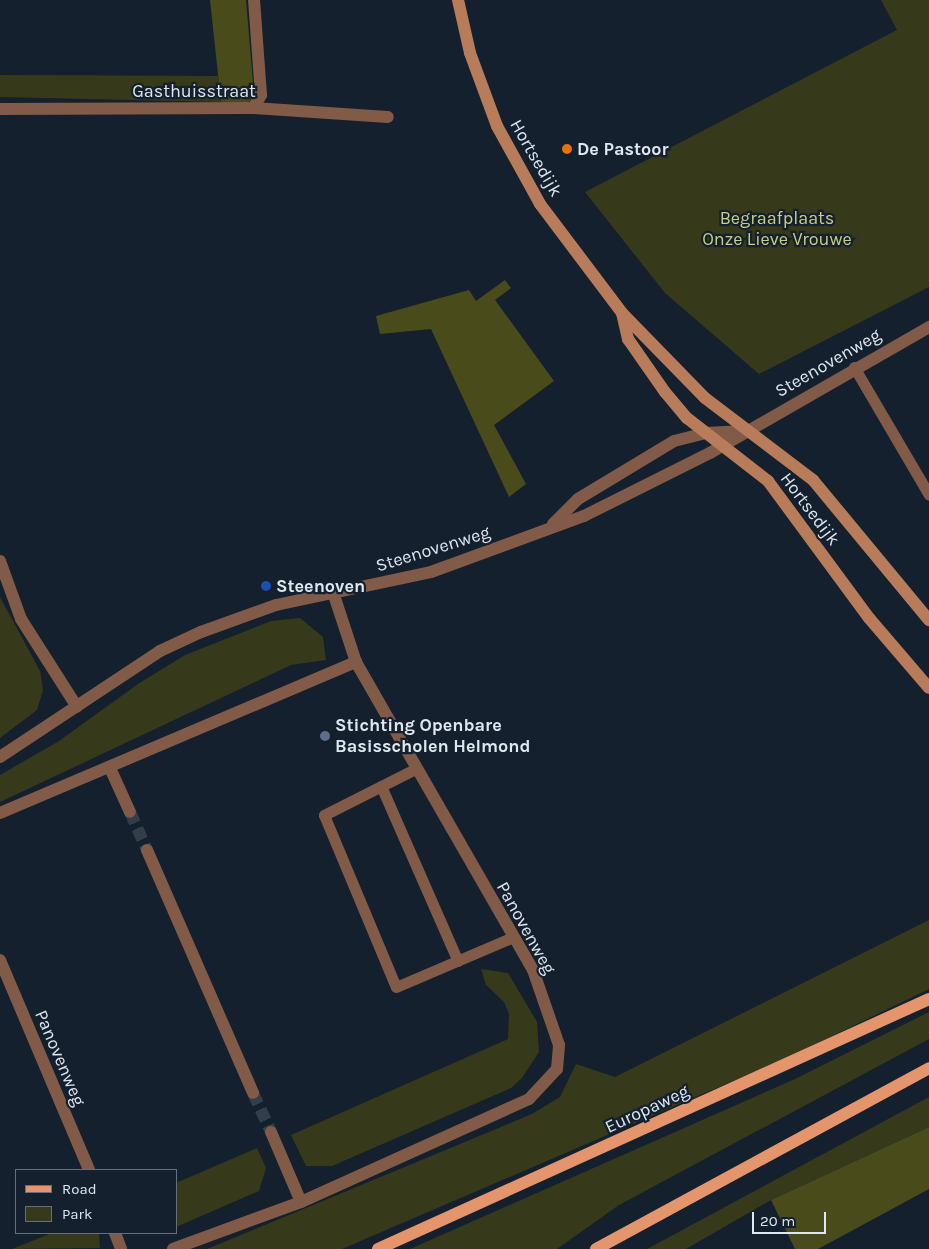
<!DOCTYPE html>
<html>
<head>
<meta charset="utf-8">
<style>
  body { margin:0 }
  #map { position:relative; width:929px; height:1249px; overflow:hidden; background:#14202d; font-family:Karla,sans-serif }
  div>[style] { position:absolute }
  .green>* { inset:0; background:#37391b }
  .forest>* { inset:0; background:#494c1a }
  .street-tunnel>* { height:12px; margin-top:-6px; transform-origin:0; background:repeating-linear-gradient(90deg,#323e4a 0 12px,transparent 0 18px) }
  .lane>* { height:11px; margin:-5.5px; padding:0 5.5px; transform-origin:5.5px; border-radius:5.5px; background:#815b47 }
  .street>* { height:12px; margin:-6px; padding:0 6px; transform-origin:6px; border-radius:6px; background:#815b47 }
  .secondary>* { height:12px; margin:-6px; padding:0 6px; transform-origin:6px; border-radius:6px; background:#b97c5b }
  .primary>* { height:12px; margin:-6px; padding:0 6px; transform-origin:6px; border-radius:6px; background:#e5956b }
  .dots>* { width:14px; height:14px; translate:-50% -50%; box-sizing:border-box; border:2px solid #14202d; border-radius:50% }
  span { translate:-50% -50%; white-space:nowrap; text-align:center; line-height:1.15; -webkit-text-stroke:4.5px #14202d; paint-order:stroke }
  .street-label { font-size:18px; color:#dfe7f0 }
  .poi-label { font-size:18px; color:#dfe7f0; font-weight:700 }
  .left { translate:0 -50%; text-align:left }
  .park-label { font-size:18px; color:#c9d081 }
  .legend { position:absolute; left:15px; top:1169px; width:162px; height:65px; box-sizing:border-box; background:#14202d; border:1px solid #65707b; margin:0; padding:6px 9px; list-style:none; font-size:15px; color:#dfe7f0 }
  .legend li { display:flex; align-items:center; gap:10px; height:25px }
  .legend b { width:25px; border:1px solid #65707b }
  .scale { position:absolute; left:752px; top:1212px; width:74px; height:22px; box-sizing:border-box; border:2px solid #dfe7f0; border-top:0; padding-left:6px; font-size:15px; line-height:18px; white-space:nowrap; color:#dfe7f0; -webkit-text-stroke:4px #14202d; paint-order:stroke }
</style>
</head>
<body>
<div id="map">
  <div class="green">
    <div style="clip-path:polygon(881px 0,929px 0,929px 287px,759px 374px,665px 293px,585px 192px,897px 30px)"></div>
    <div style="clip-path:polygon(0 75px,218px 76px,221px 102px,0 97px)"></div>
    <div style="clip-path:polygon(0 597px,40px 671px,43px 690px,37px 710px,0 738px)"></div>
    <div style="clip-path:polygon(300px 618px,323px 637px,326px 660px,291px 665px,0 802px,0 775px,59px 741px,138px 684px,185px 655px,271px 621px)"></div>
    <div style="clip-path:polygon(929px 920px,929px 989px,791px 1056px,342px 1249px,207px 1249px,532px 1114px,560px 1097px,576px 1064px,615px 1077px)"></div>
    <div style="clip-path:polygon(481px 969px,508px 973px,537px 1022px,539px 1052px,522px 1078px,511px 1088px,332px 1166px,306px 1166px,291px 1135px,508px 1039px,509px 1014px,504px 1002px,486px 985px)"></div>
    <div style="clip-path:polygon(929px 1012px,929px 1039px,619px 1205px,557px 1249px,410px 1249px,795px 1079px)"></div>
    <div style="clip-path:polygon(929px 1097px,929px 1127px,771px 1200px,686px 1249px,647px 1249px)"></div>
    <div style="clip-path:polygon(257px 1148px,266px 1168px,259px 1191px,176px 1227px,176px 1183px)"></div>
    <div style="clip-path:polygon(52px 1233px,99px 1233px,100px 1248px,12px 1249px)"></div>
  </div>
  <div class="forest">
    <div style="clip-path:polygon(210px 0,246px 0,254px 95px,248px 103px,221px 102px)"></div>
    <div style="clip-path:polygon(505px 280px,511px 288px,495px 300px,554px 381px,494px 425px,526px 484px,509px 497px,431px 329px,380px 334px,376px 316px,469px 290px,476px 301px)"></div>
    <div style="clip-path:polygon(929px 1127px,929px 1189px,818px 1249px,795px 1249px,771px 1200px)"></div>
  </div>
  <div class="street-tunnel">
    <div style="left:130px;top:812px;width:42px;rotate:65.9deg"></div>
    <div style="left:253px;top:1093px;width:43px;rotate:65.2deg"></div>
  </div>
  <div class="lane">
    <div style="left:854px;top:367px;width:148px;rotate:59.6deg"></div>
    <div style="left:415px;top:769px;width:102px;rotate:153.2deg"></div>
    <div style="left:324px;top:815px;width:186px;rotate:67.3deg"></div>
    <div style="left:396px;top:987px;width:127px;rotate:-23.1deg"></div>
    <div style="left:381px;top:786px;width:191px;rotate:66.3deg"></div>
  </div>
  <div class="street">
    <div style="left:253px;top:108px;width:15px;rotate:-58deg"></div>
    <div style="left:261px;top:95px;width:95px;rotate:-94.2deg"></div>
    <div style="left:0;top:109px;width:253px;rotate:-0.2deg"></div>
    <div style="left:253px;top:108px;width:135px;rotate:3.8deg"></div>
    <div style="left:553px;top:524px;width:35px;rotate:-45deg"></div>
    <div style="left:578px;top:499px;width:112px;rotate:-31.1deg"></div>
    <div style="left:674px;top:441px;width:33px;rotate:-14deg"></div>
    <div style="left:706px;top:433px;width:38px;rotate:-3deg"></div>
    <div style="left:0;top:561px;width:62px;rotate:70.1deg"></div>
    <div style="left:21px;top:619px;width:104px;rotate:57.5deg"></div>
    <div style="left:0;top:757px;width:192px;rotate:-33.5deg"></div>
    <div style="left:160px;top:651px;width:45px;rotate:-24.9deg"></div>
    <div style="left:201px;top:632px;width:80px;rotate:-19.8deg"></div>
    <div style="left:276px;top:605px;width:158px;rotate:-12deg"></div>
    <div style="left:431px;top:572px;width:163px;rotate:-20.1deg"></div>
    <div style="left:584px;top:516px;width:141px;rotate:-26.6deg"></div>
    <div style="left:710px;top:453px;width:253px;rotate:-29.9deg"></div>
    <div style="left:110px;top:768px;width:48px;rotate:65.6deg"></div>
    <div style="left:0;top:813px;width:387px;rotate:-23deg"></div>
    <div style="left:147px;top:850px;width:265px;rotate:66.4deg"></div>
    <div style="left:0;top:960px;width:228px;rotate:67deg"></div>
    <div style="left:271px;top:1132px;width:76px;rotate:66.8deg"></div>
    <div style="left:115px;top:1233px;width:17px;rotate:69deg"></div>
    <div style="left:173px;top:1249px;width:136px;rotate:-20.2deg"></div>
    <div style="left:301px;top:1202px;width:250px;rotate:-24.3deg"></div>
    <div style="left:529px;top:1099px;width:41px;rotate:-47deg"></div>
    <div style="left:557px;top:1069px;width:24px;rotate:-85deg"></div>
    <div style="left:559px;top:1045px;width:79px;rotate:-109.1deg"></div>
    <div style="left:533px;top:970px;width:355px;rotate:-119.9deg"></div>
    <div style="left:356px;top:662px;width:71px;rotate:-108.2deg"></div>
  </div>
  <div class="secondary">
    <div style="left:458px;top:0;width:54px;rotate:77.2deg"></div>
    <div style="left:470px;top:53px;width:78px;rotate:69.7deg"></div>
    <div style="left:497px;top:126px;width:89px;rotate:61.1deg"></div>
    <div style="left:540px;top:204px;width:136px;rotate:53deg"></div>
    <div style="left:622px;top:313px;width:119px;rotate:45.7deg"></div>
    <div style="left:705px;top:398px;width:136px;rotate:37.2deg"></div>
    <div style="left:813px;top:480px;width:182px;rotate:50.4deg"></div>
    <div style="left:622px;top:313px;width:27px;rotate:77deg"></div>
    <div style="left:628px;top:339px;width:65px;rotate:55.1deg"></div>
    <div style="left:665px;top:392px;width:34px;rotate:50deg"></div>
    <div style="left:687px;top:418px;width:103px;rotate:37.9deg"></div>
    <div style="left:768px;top:481px;width:170px;rotate:53.6deg"></div>
    <div style="left:869px;top:618px;width:92px;rotate:49.4deg"></div>
  </div>
  <div class="primary">
    <div style="left:378px;top:1249px;width:605px;rotate:-24.4deg"></div>
    <div style="left:596px;top:1249px;width:379px;rotate:-28.5deg"></div>
  </div>
  <div class="dots">
    <div style="left:567px;top:149px;background:#e8710a"></div>
    <div style="left:266px;top:586px;background:#1a4fb4"></div>
    <div style="left:325px;top:736px;background:#5c6f8a"></div>
  </div>
  <div class="street-label">
    <span style="left:194px;top:91px">Gasthuisstraat</span>
    <span style="left:536px;top:158px;rotate:60deg">Hortsedijk</span>
    <span style="left:828px;top:363px;rotate:-30deg">Steenovenweg</span>
    <span style="left:810px;top:509px;rotate:53deg">Hortsedijk</span>
    <span style="left:433px;top:549px;rotate:-17deg">Steenovenweg</span>
    <span style="left:526px;top:928px;rotate:61deg">Panovenweg</span>
    <span style="left:60px;top:1058px;rotate:67deg">Panovenweg</span>
    <span style="left:647px;top:1109px;rotate:-25deg">Europaweg</span>
  </div>
  <div class="poi-label">
    <span class="left" style="left:577px;top:149px">De Pastoor</span>
    <span class="left" style="left:276px;top:586px">Steenoven</span>
    <span class="left" style="left:335px;top:736px">Stichting Openbare<br>Basisscholen Helmond</span>
  </div>
  <div class="park-label">
    <span style="left:777px;top:229px">Begraafplaats<br>Onze Lieve Vrouwe</span>
  </div>
  <ul class="legend">
  <li><b style="height:6px;background:#e5956b"></b>Road</li>
  <li><b style="height:14px;background:#37391b"></b>Park</li>
  </ul>
  <div class="scale">20 m</div>
</div>
</body>
</html>
